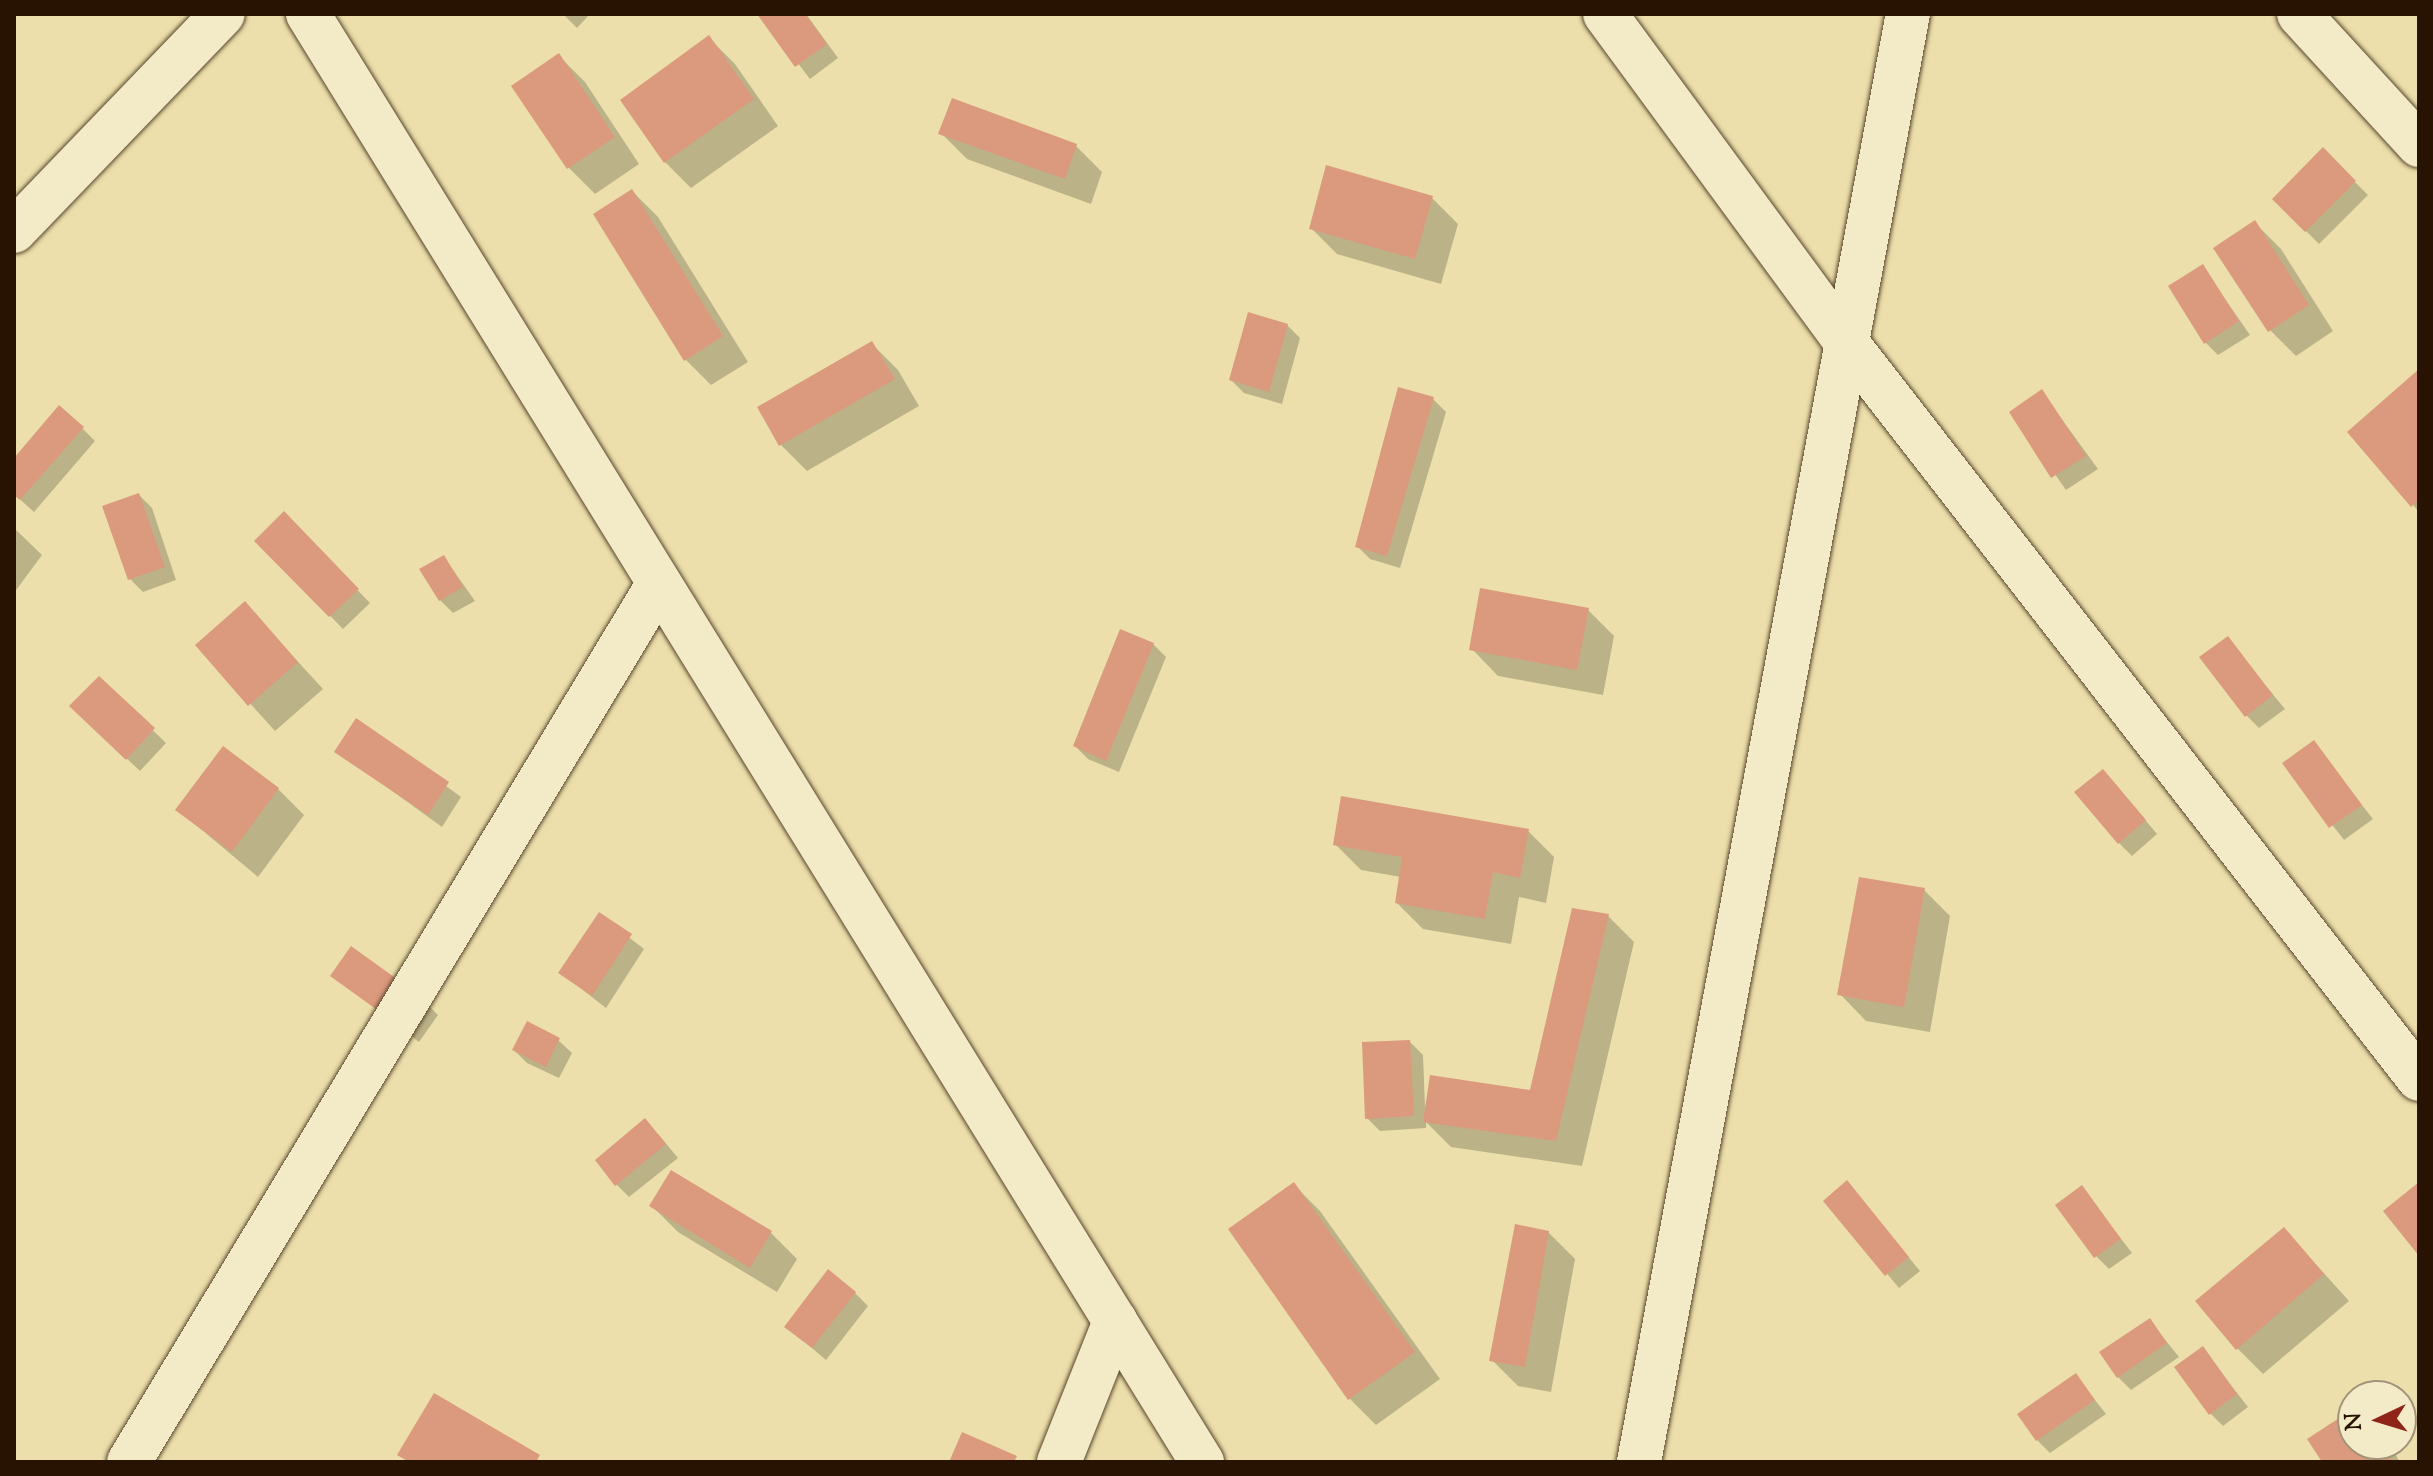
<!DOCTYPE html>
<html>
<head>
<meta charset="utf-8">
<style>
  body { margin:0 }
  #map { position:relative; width:2433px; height:1476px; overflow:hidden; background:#ecdfab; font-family:"Sorts Mill Goudy",serif }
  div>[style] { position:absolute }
  .shadow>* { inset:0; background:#0003 }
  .building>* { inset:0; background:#db997e }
  .roads { filter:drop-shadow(0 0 2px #59462c) drop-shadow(0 0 2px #59462c) }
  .minor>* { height:44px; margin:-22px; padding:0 22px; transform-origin:22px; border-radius:22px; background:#f3eac8 }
  .tertiary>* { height:44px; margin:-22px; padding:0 22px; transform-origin:22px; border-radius:22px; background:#f3eac8 }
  span { translate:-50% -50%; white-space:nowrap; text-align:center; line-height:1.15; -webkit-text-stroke:6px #f3eac8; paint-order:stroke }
  .frame { position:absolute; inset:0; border:16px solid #281302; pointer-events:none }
  .north { position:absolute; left:2337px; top:1380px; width:80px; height:80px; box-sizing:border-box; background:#f3eac8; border:2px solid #a29479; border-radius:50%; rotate:266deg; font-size:22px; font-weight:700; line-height:32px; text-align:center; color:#281302 }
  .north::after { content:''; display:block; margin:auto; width:28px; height:36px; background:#8f2418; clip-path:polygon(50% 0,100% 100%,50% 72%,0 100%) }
</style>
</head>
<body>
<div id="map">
  <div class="shadow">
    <div style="clip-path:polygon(563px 14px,590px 14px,577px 28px)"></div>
    <div style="clip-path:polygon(760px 14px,806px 14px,838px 58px,810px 79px)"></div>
    <div style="clip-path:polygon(709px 38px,735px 64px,778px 126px,691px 188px,665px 162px)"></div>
    <div style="clip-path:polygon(559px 56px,585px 82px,639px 164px,595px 194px,569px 168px)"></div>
    <div style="clip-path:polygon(941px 133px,1076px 146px,1102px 172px,1091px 204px,967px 159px)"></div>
    <div style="clip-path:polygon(2323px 150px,2368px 195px,2319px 244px,2274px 199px)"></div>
    <div style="clip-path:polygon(632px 191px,658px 217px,748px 362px,711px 385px,685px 359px)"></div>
    <div style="clip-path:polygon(1432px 198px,1458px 224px,1441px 284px,1337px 254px,1311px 228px)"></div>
    <div style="clip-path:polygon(2255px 223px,2281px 249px,2333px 331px,2296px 356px,2270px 330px)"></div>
    <div style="clip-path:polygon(2202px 266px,2250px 335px,2218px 355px,2205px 342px)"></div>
    <div style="clip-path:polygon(1287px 325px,1300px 338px,1282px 404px,1244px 393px,1231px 380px)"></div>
    <div style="clip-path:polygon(872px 344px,898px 370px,919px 406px,807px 471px,781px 445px,760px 408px)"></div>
    <div style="clip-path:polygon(2419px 372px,2419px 512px,2413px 505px)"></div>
    <div style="clip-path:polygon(2042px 392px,2098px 469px,2066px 490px,2011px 412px)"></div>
    <div style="clip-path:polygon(1433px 399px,1446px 412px,1400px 568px,1370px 559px,1357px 546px)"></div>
    <div style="clip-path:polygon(82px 428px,95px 441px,34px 512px,14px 494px,14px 461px)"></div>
    <div style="clip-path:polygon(139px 495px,152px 508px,176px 580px,143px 592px,130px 579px)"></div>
    <div style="clip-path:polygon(284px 514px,370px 603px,343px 629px,257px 541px)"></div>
    <div style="clip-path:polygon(14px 528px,42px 555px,14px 593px)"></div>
    <div style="clip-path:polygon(444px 557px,475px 601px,453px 613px,440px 600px)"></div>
    <div style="clip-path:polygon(245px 604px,323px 689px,275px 731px,197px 645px)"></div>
    <div style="clip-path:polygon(1588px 610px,1614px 636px,1603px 695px,1498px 676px,1472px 649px)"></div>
    <div style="clip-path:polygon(2227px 639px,2285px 709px,2259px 728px,2246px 715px)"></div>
    <div style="clip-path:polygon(1153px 644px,1166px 657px,1119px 772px,1088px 759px,1075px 746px)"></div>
    <div style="clip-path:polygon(99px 678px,166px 743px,140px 771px,85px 719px)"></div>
    <div style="clip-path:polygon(357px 721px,461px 797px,442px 827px,337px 751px)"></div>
    <div style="clip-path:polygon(2313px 743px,2373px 819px,2344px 840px,2285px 764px)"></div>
    <div style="clip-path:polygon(2115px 784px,2157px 834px,2132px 856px,2119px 843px)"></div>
    <div style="clip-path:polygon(278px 789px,304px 815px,258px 877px,178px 810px)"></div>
    <div style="clip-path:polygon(1528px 831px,1554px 857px,1546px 903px,1519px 897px,1511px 944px,1423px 929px,1397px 903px,1401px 877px,1361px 870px,1335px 844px)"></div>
    <div style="clip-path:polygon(1924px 890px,1950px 916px,1930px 1032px,1866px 1021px,1840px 994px)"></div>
    <div style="clip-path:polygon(599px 914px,644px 949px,606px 1008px,561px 973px)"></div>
    <div style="clip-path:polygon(1608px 916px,1634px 942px,1582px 1166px,1451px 1147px,1426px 1122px,1426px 1128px,1380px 1131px,1367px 1118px,1410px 1042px,1423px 1055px,1425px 1107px,1532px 1092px)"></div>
    <div style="clip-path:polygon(332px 975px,425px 1002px,438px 1015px,419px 1042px)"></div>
    <div style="clip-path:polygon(558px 1040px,572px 1053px,559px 1078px,527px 1063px,514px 1050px)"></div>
    <div style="clip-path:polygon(658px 1134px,678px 1158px,629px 1197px,616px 1184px)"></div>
    <div style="clip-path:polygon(672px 1173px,771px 1233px,797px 1259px,777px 1292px,678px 1232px,652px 1206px)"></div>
    <div style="clip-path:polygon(1847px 1183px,1920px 1271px,1899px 1288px,1826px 1201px)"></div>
    <div style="clip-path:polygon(1294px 1185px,1320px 1211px,1440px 1379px,1376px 1425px,1350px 1399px,1231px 1229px)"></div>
    <div style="clip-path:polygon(2082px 1188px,2132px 1253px,2109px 1269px,2096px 1256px)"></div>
    <div style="clip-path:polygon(2284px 1229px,2349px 1301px,2263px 1374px,2237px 1348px)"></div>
    <div style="clip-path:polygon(1548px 1232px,1575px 1259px,1551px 1392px,1518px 1386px,1492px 1360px)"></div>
    <div style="clip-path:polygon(855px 1293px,868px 1306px,826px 1360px,787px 1327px)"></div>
    <div style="clip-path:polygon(2149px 1320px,2179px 1357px,2131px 1390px,2118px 1377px)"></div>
    <div style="clip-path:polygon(2202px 1348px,2248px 1407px,2223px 1426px,2210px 1413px)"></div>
    <div style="clip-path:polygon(2076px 1376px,2106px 1414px,2050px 1453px,2037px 1440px)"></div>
    <div style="clip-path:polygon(2353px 1411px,2353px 1444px,2389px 1444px,2400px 1462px,2324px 1462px)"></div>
  </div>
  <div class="building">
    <div style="clip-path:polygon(757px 14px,805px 14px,827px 44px,795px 67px)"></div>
    <div style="clip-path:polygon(709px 35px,754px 99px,664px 163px,620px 100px)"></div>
    <div style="clip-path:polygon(559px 53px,615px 137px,567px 169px,511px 86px)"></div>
    <div style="clip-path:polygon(952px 98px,1077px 144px,1065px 179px,938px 134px)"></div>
    <div style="clip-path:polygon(2323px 147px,2356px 181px,2305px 232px,2272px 199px)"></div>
    <div style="clip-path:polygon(1326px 165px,1433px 196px,1415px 259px,1309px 229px)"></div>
    <div style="clip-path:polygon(632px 189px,723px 336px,684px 361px,593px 214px)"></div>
    <div style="clip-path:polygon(2255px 220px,2309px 305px,2268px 332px,2213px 248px)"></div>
    <div style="clip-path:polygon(2203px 264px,2239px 321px,2204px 344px,2168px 286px)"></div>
    <div style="clip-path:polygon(1248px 312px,1288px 324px,1269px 392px,1229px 380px)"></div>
    <div style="clip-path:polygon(872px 341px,895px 379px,779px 446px,757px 407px)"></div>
    <div style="clip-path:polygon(2419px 369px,2419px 500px,2411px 507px,2347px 432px)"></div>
    <div style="clip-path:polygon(1398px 387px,1434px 397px,1387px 556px,1355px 547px)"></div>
    <div style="clip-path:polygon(2042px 389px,2086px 456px,2051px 478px,2009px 412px)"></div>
    <div style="clip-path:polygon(59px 405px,84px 427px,20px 500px,14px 495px,14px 458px)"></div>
    <div style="clip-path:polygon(139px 493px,165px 567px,128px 580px,102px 506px)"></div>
    <div style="clip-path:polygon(284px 511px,359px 589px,329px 617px,254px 541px)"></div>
    <div style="clip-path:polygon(444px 555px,463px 587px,439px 601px,419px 569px)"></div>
    <div style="clip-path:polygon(1480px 588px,1589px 608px,1577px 670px,1469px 650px)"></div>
    <div style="clip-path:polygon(245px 601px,298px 662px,248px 706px,195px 645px)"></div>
    <div style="clip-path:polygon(1120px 629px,1154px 643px,1106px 761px,1073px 746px)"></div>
    <div style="clip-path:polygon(2228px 636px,2273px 695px,2245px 717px,2199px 657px)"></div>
    <div style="clip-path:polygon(99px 676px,155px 728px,126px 760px,69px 706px)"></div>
    <div style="clip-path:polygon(356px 718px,449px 782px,428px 815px,334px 752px)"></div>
    <div style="clip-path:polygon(2314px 740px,2362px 805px,2329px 828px,2282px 763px)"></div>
    <div style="clip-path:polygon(223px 746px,279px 788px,232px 852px,175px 810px)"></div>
    <div style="clip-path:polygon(2103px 769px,2146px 820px,2118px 844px,2074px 792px)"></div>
    <div style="clip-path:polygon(1341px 796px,1529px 829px,1520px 878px,1493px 872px,1485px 919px,1395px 903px,1402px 857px,1333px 845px)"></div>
    <div style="clip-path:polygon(1859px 877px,1925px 888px,1904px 1007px,1837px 995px)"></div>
    <div style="clip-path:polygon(1572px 908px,1609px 914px,1556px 1141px,1423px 1122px,1430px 1075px,1530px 1090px)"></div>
    <div style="clip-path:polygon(599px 912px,632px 934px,592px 996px,558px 973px)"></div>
    <div style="clip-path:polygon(351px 946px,426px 1000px,405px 1030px,330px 976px)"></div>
    <div style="clip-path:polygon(527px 1021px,560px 1038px,546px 1067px,512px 1050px)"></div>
    <div style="clip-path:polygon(1410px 1040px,1414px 1116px,1365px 1119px,1362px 1042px)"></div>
    <div style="clip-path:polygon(645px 1118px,666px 1144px,615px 1186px,595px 1160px)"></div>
    <div style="clip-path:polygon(671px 1170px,772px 1231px,750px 1268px,649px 1206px)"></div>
    <div style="clip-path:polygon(1847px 1180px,1909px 1257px,1885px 1276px,1823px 1201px)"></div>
    <div style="clip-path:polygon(1294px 1182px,1415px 1352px,1348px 1400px,1228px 1229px)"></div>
    <div style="clip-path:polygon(2419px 1182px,2419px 1256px,2383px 1211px)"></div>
    <div style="clip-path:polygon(2082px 1185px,2121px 1239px,2094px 1258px,2055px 1205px)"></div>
    <div style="clip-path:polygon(1515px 1224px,1549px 1231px,1525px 1367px,1489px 1361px)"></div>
    <div style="clip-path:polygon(2284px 1227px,2324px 1274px,2236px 1350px,2195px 1301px)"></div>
    <div style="clip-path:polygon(828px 1269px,856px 1292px,812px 1348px,784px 1327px)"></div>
    <div style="clip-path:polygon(2150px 1318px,2167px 1343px,2117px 1378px,2099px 1352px)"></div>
    <div style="clip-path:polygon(2203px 1346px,2237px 1394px,2209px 1415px,2174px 1367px)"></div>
    <div style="clip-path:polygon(2076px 1373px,2095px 1400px,2036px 1441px,2017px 1414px)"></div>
    <div style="clip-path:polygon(434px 1393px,540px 1455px,536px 1462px,409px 1462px,397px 1455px)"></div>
    <div style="clip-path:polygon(2353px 1409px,2353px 1444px,2381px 1444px,2393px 1462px,2322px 1462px,2307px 1439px)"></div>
    <div style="clip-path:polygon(962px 1432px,1017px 1456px,1014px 1462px,949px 1462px)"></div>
  </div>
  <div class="roads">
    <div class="minor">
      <div style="left:1605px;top:14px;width:408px;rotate:53.7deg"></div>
      <div style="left:1847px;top:343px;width:932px;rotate:52.15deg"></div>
      <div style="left:2299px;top:14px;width:178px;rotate:47.5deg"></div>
      <div style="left:14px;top:231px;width:301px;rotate:-46.1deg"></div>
      <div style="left:129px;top:1462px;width:1026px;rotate:-58.91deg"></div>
      <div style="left:1059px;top:1462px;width:152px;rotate:-68.3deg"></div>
      <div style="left:1639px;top:1462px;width:1473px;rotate:-79.48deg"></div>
    </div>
    <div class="tertiary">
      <div style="left:308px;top:14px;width:1702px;rotate:58.31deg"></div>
    </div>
  </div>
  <div class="frame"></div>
  <div class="north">N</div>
</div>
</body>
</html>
